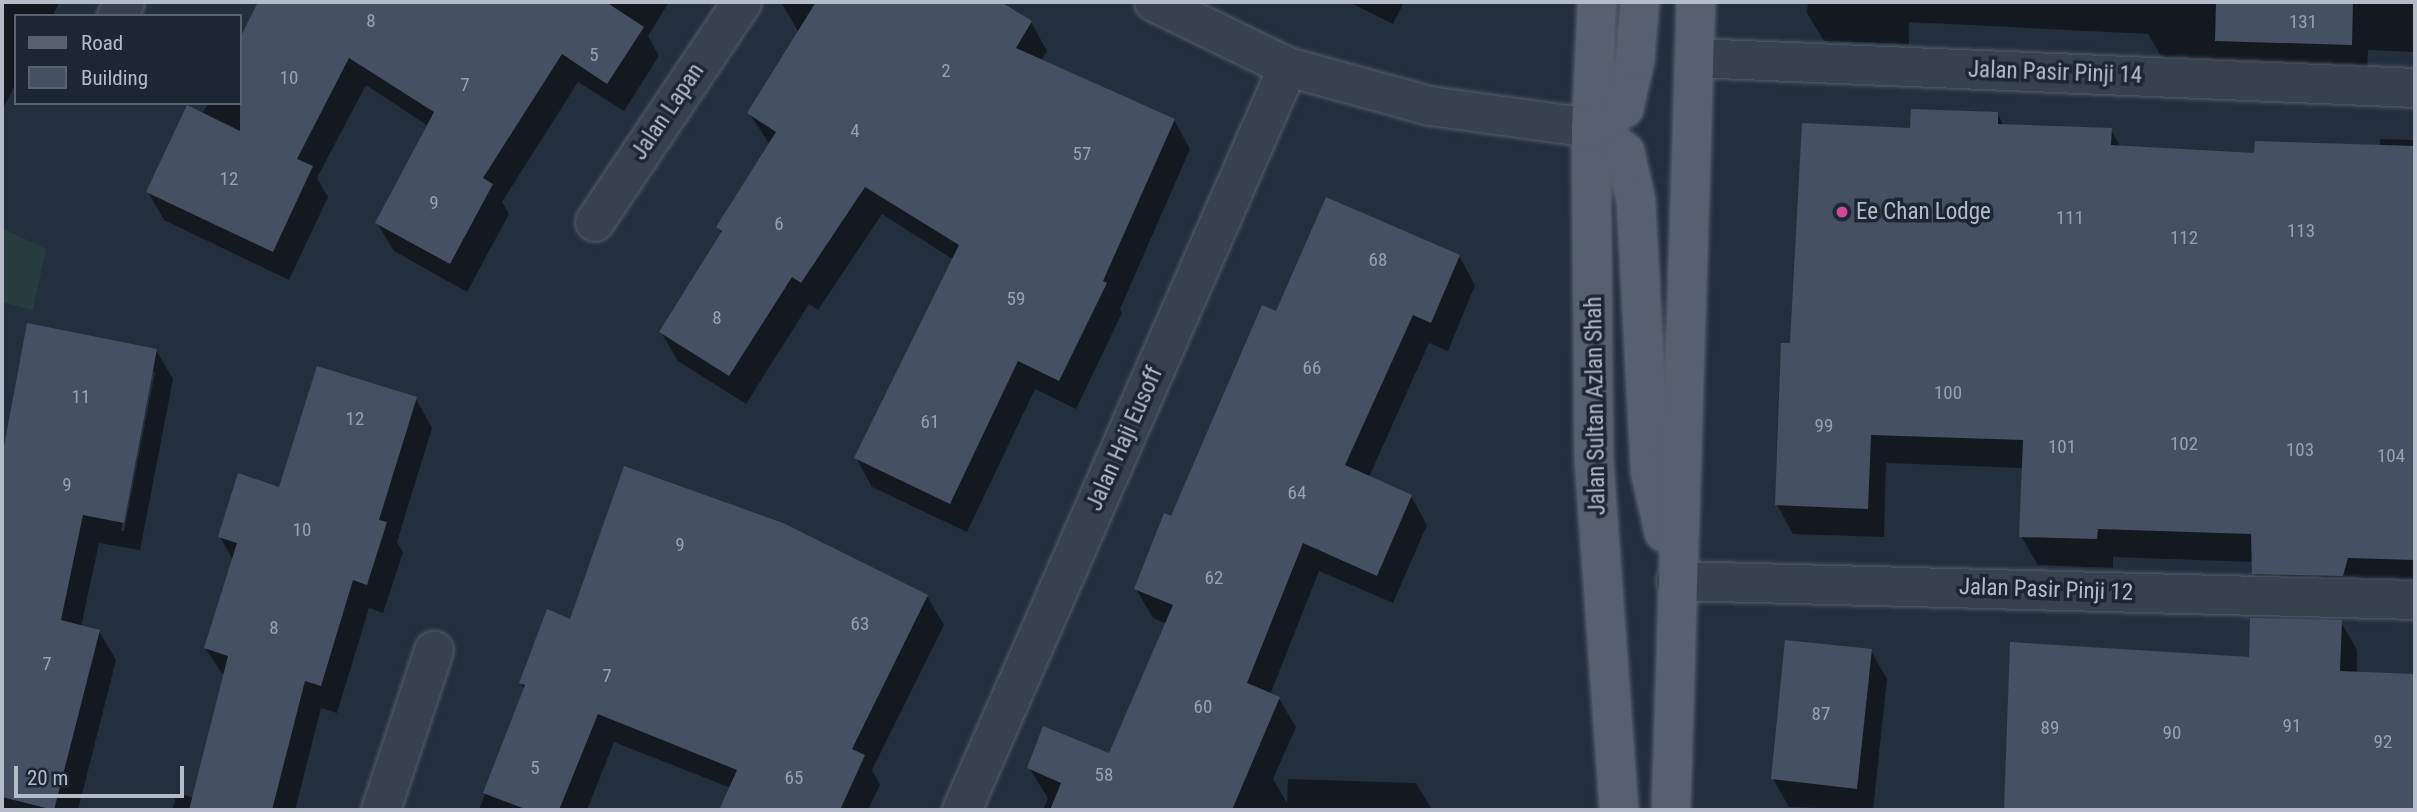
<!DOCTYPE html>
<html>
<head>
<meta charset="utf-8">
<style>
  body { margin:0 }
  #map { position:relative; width:2417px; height:812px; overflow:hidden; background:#242f3e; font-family:"Roboto Condensed",sans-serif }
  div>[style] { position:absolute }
  .green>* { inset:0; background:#263c3f }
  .shadow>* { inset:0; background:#0007 }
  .building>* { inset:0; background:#455162 }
  .roads { filter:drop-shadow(0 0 2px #565f6c) drop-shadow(0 0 2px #565f6c) }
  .minor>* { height:38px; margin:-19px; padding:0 19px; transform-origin:19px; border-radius:19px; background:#38414e }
  .major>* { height:38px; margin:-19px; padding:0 19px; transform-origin:19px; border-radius:19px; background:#56606e }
  .dots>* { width:19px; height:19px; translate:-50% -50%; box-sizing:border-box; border:4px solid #1d2633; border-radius:50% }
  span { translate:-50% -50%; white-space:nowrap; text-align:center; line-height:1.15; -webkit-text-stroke:7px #1d2633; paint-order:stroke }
  .number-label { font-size:19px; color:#98a1af }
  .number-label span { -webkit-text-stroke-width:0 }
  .street-label { font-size:23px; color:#b4bcc9 }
  .poi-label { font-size:23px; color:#b4bcc9 }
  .left { translate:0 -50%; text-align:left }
  .frame { position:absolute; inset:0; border:4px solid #b4bcc9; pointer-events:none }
  .legend { position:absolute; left:14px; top:14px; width:228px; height:91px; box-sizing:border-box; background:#1d2633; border:2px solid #59626f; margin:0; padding:9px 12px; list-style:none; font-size:21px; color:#b4bcc9 }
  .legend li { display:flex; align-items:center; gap:14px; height:35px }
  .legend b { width:35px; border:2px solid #59626f }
  .scale { position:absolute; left:14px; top:766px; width:170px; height:32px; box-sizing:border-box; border:4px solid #b4bcc9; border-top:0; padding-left:9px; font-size:21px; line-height:24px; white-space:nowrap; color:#b4bcc9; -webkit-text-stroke:5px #1d2633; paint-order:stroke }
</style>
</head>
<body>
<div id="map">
  <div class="green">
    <div style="clip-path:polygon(2px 228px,46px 249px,33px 310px,2px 302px)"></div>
  </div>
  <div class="shadow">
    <div style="clip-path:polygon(2px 2px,60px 2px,52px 16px,16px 16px,16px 84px,2px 110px)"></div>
    <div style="clip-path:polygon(260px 2px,669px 2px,648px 36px,659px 56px,624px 111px,578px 82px,502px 202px,509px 214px,467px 292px,394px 251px,377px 223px,428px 126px,366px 85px,317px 178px,328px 197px,289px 280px,164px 220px,148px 192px,209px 103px,240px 103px,240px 42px)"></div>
    <div style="clip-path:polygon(781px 2px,997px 2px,1031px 22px,1047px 51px,1041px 61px,1174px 120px,1190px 149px,1120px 309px,1122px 313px,1076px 409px,1035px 389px,967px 532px,872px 487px,856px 458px,954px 260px,882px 214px,818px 310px,809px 304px,746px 404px,678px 361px,661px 332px,722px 234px,718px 227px,770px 145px,749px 113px,799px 33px)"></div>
    <div style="clip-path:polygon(1349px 2px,1404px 2px,1393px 24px)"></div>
    <div style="clip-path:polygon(1808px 2px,2415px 2px,2415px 52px,2368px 50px,2367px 74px,2164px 61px,2148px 34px,1909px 22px,1909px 44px,1824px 41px,1807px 13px)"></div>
    <div style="clip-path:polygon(1997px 113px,2004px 126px,2111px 130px,2121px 148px,2256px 155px,2380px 147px,2380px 139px,2415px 140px,2415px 588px,2270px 602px,2254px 573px,2253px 562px,2113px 557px,2113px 568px,2038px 565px,2021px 536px,2023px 468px,1886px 463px,1884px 537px,1793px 534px,1777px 505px,1792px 345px,1912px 130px)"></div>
    <div style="clip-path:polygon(1459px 256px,1475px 285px,1448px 351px,1429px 343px,1369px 477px,1411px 496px,1427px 525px,1393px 603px,1319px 571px,1270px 695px,1279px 699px,1296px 727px,1273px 779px,1287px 803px,1288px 779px,1416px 783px,1432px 810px,1043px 810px,1048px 798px,1029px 768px,1110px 755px,1167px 624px,1153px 618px,1136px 589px,1277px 314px)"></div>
    <div style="clip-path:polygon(evenodd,28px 325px,156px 350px,173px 379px,140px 550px,99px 543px,81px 627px,99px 631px,116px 660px,78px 810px,2px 810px,2px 465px,28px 325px,151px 372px,155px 372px,124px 531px,121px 531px,151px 372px)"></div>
    <div style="clip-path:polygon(416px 399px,432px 428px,397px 542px,403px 552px,383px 613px,369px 608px,337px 713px,321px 708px,295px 810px,172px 810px,177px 793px,194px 798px,225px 678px,205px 648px,233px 560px,220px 537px,280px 489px)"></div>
    <div style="clip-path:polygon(927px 596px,944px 625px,872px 770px,880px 785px,868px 810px,727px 810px,731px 788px,614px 742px,587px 810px,479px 810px,525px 690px,521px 683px,571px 621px)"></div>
    <div style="clip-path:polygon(2341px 622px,2357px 650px,2357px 673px,2415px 676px,2415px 810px,2009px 810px,2006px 805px,2251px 659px)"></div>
    <div style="clip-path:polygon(1871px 651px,1887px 679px,1873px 810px,1789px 807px,1773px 779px)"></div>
  </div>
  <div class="building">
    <div style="clip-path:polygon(258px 2px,606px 2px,644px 27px,607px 84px,562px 54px,483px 178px,493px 184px,450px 264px,375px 223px,434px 112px,349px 58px,297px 159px,313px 166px,273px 252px,146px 192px,187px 105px,240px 131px,240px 38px)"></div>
    <div style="clip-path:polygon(816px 2px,1001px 2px,1032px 21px,1016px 48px,1175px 119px,1103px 281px,1107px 283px,1059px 381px,1018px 361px,950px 504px,854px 458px,959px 245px,865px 187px,801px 283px,792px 277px,729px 376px,659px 332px,722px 231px,716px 227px,776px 132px,747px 113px)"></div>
    <div style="clip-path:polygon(2216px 2px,2353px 2px,2352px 45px,2215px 41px)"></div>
    <div style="clip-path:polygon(1911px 109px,1998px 112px,1998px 124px,2112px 128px,2111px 145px,2254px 153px,2255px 141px,2415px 146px,2415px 560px,2348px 558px,2343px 576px,2252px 574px,2251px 534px,2098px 529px,2097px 539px,2019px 537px,2023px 440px,1871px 435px,1868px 509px,1775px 505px,1781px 343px,1790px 343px,1802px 123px,1910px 128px)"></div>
    <div style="clip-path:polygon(1326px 197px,1460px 255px,1431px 323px,1413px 315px,1345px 465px,1412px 495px,1377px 576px,1303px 543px,1247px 683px,1280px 697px,1232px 810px,1050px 810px,1061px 783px,1027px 768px,1043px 726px,1109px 753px,1173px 605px,1134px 589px,1164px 513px,1171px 516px,1262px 305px,1276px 311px)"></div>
    <div style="clip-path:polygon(27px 323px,157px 349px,124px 523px,83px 515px,61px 620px,100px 630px,54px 810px,2px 797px,2px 457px)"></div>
    <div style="clip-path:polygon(317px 366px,417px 397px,379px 520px,387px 522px,367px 585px,353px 580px,321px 686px,305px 681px,272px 810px,189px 810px,228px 656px,204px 648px,237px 543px,218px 537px,238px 473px,279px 487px)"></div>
    <div style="clip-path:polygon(624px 466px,783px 523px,928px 595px,852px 749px,865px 755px,840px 810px,719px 810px,737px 770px,598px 714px,559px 810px,528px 810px,483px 793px,525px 685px,519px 683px,547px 609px,570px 619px)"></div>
    <div style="clip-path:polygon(2250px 618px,2342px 620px,2340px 671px,2415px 674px,2415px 810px,2004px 810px,2010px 642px,2249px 657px)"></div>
    <div style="clip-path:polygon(1785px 640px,1872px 649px,1857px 789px,1771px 779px)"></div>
  </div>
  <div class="roads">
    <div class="minor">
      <div style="left:1154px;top:2px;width:149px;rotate:25.9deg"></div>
      <div style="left:1288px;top:67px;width:147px;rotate:15.4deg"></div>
      <div style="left:1430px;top:106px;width:162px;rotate:7.8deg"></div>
      <div style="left:117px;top:16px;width:16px;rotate:-60deg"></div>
      <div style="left:1694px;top:58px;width:722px;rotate:2.38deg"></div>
      <div style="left:595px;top:222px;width:265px;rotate:-56.2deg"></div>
      <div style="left:1676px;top:581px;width:739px;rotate:1.47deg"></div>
      <div style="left:381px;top:810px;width:168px;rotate:-71.6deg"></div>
      <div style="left:962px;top:810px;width:811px;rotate:-66.31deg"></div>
    </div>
    <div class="major">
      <div style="left:1597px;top:2px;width:126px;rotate:92.7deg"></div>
      <div style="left:1591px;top:128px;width:333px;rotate:89.5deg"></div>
      <div style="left:1594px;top:461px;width:350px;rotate:85.9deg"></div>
      <div style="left:1591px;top:128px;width:42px;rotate:35.2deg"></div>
      <div style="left:1625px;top:152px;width:50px;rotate:77.3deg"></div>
      <div style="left:1636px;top:201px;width:270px;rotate:87deg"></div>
      <div style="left:1650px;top:471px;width:63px;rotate:77.1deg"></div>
      <div style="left:1591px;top:128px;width:39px;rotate:-31deg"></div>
      <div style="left:1624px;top:108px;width:49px;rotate:-77.1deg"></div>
      <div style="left:1635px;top:60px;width:58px;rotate:-85.1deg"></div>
      <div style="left:1671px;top:810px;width:808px;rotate:-88.23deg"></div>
    </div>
  </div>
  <div class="dots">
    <div style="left:1842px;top:212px;background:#d1479c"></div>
  </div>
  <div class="number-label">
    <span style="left:371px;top:21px">8</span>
    <span style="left:2303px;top:22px">131</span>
    <span style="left:594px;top:55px">5</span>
    <span style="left:946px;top:71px">2</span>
    <span style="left:289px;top:78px">10</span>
    <span style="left:465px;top:85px">7</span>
    <span style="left:855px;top:131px">4</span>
    <span style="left:1082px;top:154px">57</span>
    <span style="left:229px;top:179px">12</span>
    <span style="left:434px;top:203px">9</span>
    <span style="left:2070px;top:218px">111</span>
    <span style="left:779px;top:224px">6</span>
    <span style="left:2301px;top:231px">113</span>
    <span style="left:2184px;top:238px">112</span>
    <span style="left:1378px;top:260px">68</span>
    <span style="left:1016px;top:299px">59</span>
    <span style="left:717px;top:318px">8</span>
    <span style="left:1312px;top:368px">66</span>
    <span style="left:1948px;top:393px">100</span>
    <span style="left:81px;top:397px">11</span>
    <span style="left:355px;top:419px">12</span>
    <span style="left:930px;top:422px">61</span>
    <span style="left:1824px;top:426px">99</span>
    <span style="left:2184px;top:444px">102</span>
    <span style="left:2062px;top:447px">101</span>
    <span style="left:2300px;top:450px">103</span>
    <span style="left:2391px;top:456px">104</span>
    <span style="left:67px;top:485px">9</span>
    <span style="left:1297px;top:493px">64</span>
    <span style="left:302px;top:530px">10</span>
    <span style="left:680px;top:545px">9</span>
    <span style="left:1214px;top:578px">62</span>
    <span style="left:860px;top:624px">63</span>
    <span style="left:274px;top:628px">8</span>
    <span style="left:47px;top:664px">7</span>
    <span style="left:607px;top:676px">7</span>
    <span style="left:1203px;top:707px">60</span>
    <span style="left:1821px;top:714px">87</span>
    <span style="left:2292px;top:726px">91</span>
    <span style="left:2050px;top:728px">89</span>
    <span style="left:2172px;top:733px">90</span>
    <span style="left:2383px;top:742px">92</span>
    <span style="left:535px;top:768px">5</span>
    <span style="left:1104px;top:775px">58</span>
    <span style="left:794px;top:778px">65</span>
  </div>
  <div class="street-label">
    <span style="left:2055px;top:73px;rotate:2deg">Jalan Pasir Pinji 14</span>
    <span style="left:668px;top:112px;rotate:-56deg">Jalan Lapan</span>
    <span style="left:1596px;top:406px;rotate:-91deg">Jalan Sultan Azlan Shah</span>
    <span style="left:1125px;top:439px;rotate:-66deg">Jalan Haji Eusoff</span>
    <span style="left:2046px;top:590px;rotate:2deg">Jalan Pasir Pinji 12</span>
  </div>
  <div class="poi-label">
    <span class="left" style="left:1856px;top:212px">Ee Chan Lodge</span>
  </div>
  <div class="frame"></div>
  <ul class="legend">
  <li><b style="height:9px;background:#56606e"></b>Road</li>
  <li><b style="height:19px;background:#455162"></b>Building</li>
  </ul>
  <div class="scale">20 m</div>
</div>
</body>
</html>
